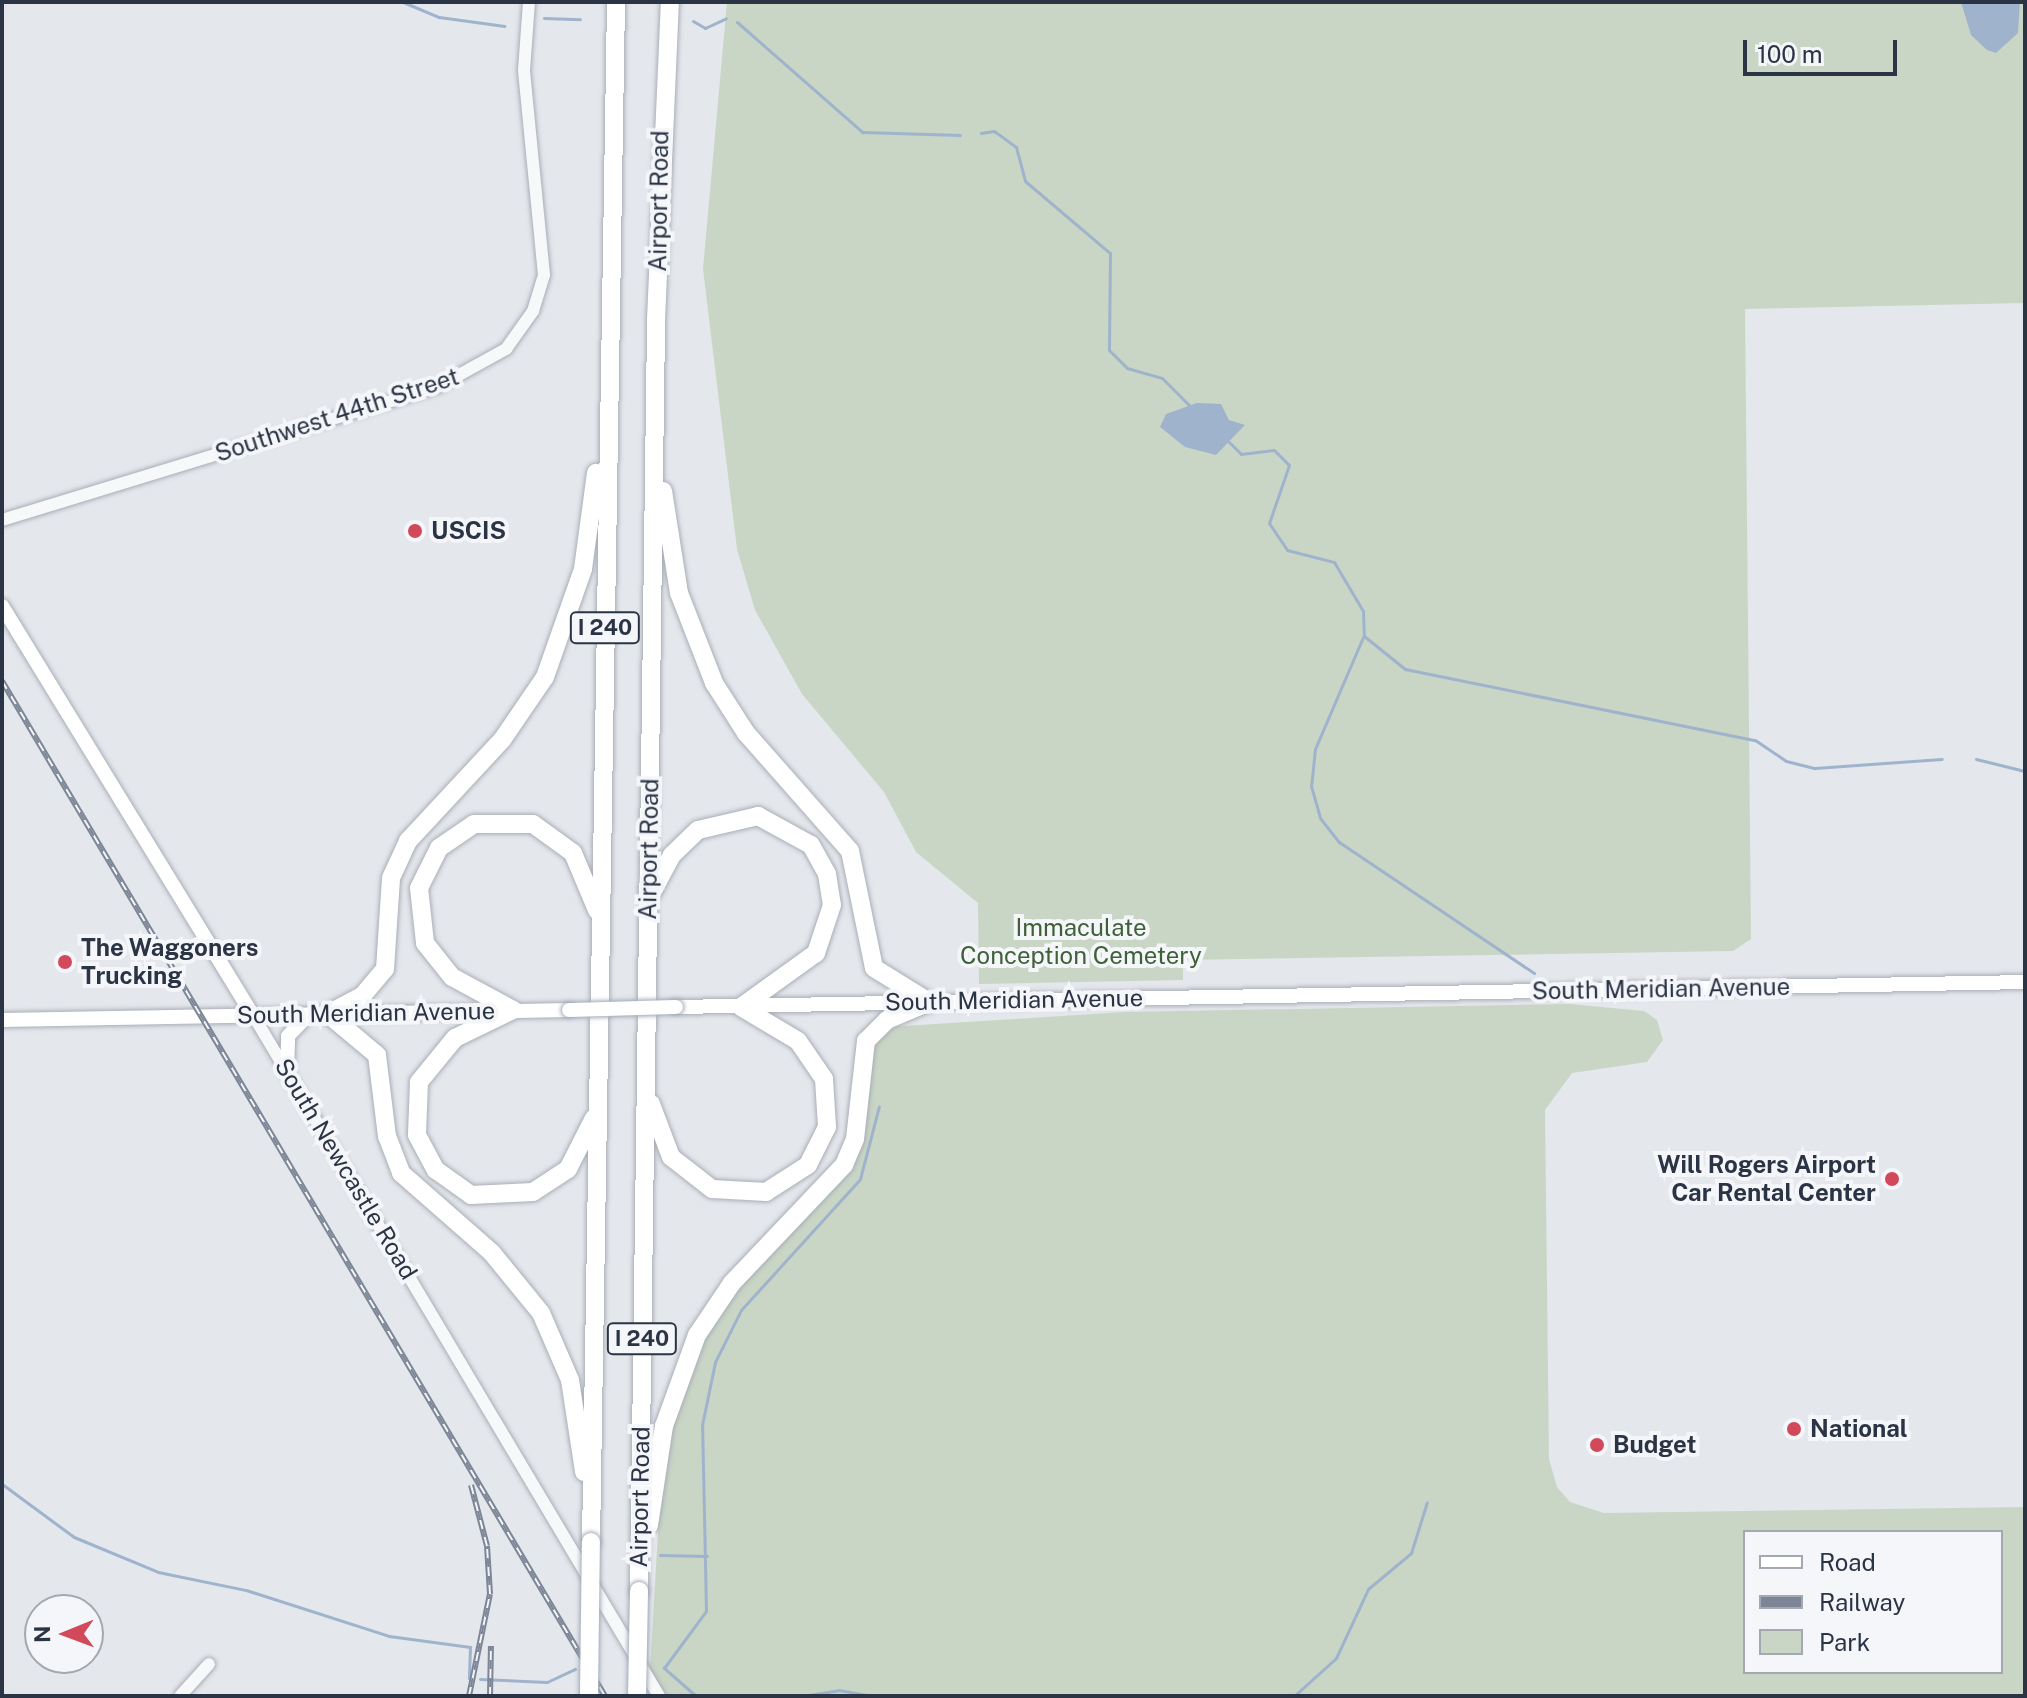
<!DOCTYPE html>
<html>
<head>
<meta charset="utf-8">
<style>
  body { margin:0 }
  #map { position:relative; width:2027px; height:1698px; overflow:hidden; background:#e4e7ec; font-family:"Public Sans",sans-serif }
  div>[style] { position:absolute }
  .green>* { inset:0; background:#c9d6c5 }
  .water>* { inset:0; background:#9fb4cc }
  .stream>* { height:3px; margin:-1.5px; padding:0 1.5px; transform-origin:1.5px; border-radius:1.5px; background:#9fb4cc }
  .roads { filter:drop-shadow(0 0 2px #a9aeb7) drop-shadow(0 0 2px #a9aeb7) }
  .minor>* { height:12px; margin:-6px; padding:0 6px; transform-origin:6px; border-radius:6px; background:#f7f8fa }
  .major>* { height:14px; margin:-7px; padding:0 7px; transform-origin:7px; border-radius:7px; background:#fff }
  .highway>* { height:18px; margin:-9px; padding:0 9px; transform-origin:9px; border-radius:9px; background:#fff }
  .rail>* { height:6px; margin-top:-3px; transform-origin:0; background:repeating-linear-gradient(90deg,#f4f6f9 0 9px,#7d8696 0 18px); box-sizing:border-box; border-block:2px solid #7d8696 }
  .bridges { filter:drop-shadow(0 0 2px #a3abb8) drop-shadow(0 0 2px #a3abb8) }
  .major-bridge>* { height:14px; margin:-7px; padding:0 7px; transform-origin:7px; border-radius:7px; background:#fff }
  .highway-bridge>* { height:18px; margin:-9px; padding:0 9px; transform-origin:9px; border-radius:9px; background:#fff }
  .dots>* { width:22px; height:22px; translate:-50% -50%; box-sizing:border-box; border:4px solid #f4f6f9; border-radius:50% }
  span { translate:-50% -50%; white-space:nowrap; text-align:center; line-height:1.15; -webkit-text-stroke:8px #f4f6f9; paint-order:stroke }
  .shield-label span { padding:2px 6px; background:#f4f6f9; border:2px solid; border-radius:6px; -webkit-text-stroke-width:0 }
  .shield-label { font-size:22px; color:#2b3445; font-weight:700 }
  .street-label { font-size:24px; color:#2b3445 }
  .poi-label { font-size:24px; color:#2b3445; font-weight:700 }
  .left { translate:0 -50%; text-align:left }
  .right { translate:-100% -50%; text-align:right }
  .park-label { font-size:24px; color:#3f6138 }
  .frame { position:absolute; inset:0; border:4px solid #2b3445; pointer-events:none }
  .legend { position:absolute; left:1743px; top:1530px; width:260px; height:144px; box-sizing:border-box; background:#f4f6f9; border:2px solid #a4a8b1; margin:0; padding:10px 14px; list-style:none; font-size:24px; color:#2b3445 }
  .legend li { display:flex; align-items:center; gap:16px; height:40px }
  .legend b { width:40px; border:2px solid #a4a8b1 }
  .north { position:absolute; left:24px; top:1594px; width:80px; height:80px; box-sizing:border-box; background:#f4f6f9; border:2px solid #a4a8b1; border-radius:50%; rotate:269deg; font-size:22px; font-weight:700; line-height:32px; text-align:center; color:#2b3445 }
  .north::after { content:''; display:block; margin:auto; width:28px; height:36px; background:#d1495b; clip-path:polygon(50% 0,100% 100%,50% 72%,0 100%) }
  .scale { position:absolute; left:1743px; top:40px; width:154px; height:36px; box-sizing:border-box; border:4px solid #2b3445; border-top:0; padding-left:10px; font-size:24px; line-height:28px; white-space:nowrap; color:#2b3445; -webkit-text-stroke:6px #f4f6f9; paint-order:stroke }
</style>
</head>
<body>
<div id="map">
  <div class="green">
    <div style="clip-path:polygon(727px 2px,2025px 2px,2025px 303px,1745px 309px,1751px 939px,1733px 951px,1183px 960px,1183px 980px,979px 984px,978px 903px,916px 852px,884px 792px,802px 694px,755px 610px,737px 549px,703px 269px)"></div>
    <div style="clip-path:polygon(evenodd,1570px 1004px,1644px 1011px,1657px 1020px,1663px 1040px,1647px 1062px,1572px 1073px,1545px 1110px,1549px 1459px,1557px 1487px,1570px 1502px,1604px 1513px,2025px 1507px,2025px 1696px,665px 1696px,650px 1671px,662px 1462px,697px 1348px,752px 1268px,840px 1182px,864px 1058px,888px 1027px,1125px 1012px,1570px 1004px,1745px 1532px,2001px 1532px,2001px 1672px,1745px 1672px,1745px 1532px)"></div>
  </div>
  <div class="water">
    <div style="clip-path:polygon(1961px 2px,2020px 2px,2018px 33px,1996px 53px,1987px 50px,1971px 35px)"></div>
    <div style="clip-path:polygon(1197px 403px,1221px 404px,1229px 420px,1245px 425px,1216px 455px,1185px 447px,1160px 427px,1166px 414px)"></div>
  </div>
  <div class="stream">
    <div style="left:403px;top:2px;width:39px;rotate:23deg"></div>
    <div style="left:439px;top:17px;width:66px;rotate:7.9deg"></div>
    <div style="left:544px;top:18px;width:36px;rotate:2deg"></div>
    <div style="left:693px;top:21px;width:14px;rotate:30deg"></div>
    <div style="left:705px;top:28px;width:23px;rotate:-25deg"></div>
    <div style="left:737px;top:22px;width:167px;rotate:41.3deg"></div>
    <div style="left:862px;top:132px;width:98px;rotate:1.8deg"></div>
    <div style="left:981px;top:133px;width:13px;rotate:-9deg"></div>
    <div style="left:994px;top:131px;width:27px;rotate:36deg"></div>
    <div style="left:1016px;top:147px;width:35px;rotate:75deg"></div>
    <div style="left:1025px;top:181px;width:111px;rotate:40.3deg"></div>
    <div style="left:1110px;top:253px;width:97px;rotate:90.6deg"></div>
    <div style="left:1109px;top:350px;width:25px;rotate:45deg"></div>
    <div style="left:1127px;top:368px;width:36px;rotate:16deg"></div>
    <div style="left:1162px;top:378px;width:41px;rotate:45deg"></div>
    <div style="left:1229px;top:442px;width:17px;rotate:45deg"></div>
    <div style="left:1241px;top:454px;width:33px;rotate:-7deg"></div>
    <div style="left:1274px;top:450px;width:21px;rotate:45deg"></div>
    <div style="left:1289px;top:465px;width:61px;rotate:109deg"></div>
    <div style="left:1269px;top:523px;width:32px;rotate:56deg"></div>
    <div style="left:1287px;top:550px;width:49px;rotate:14.3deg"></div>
    <div style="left:1334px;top:562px;width:57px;rotate:59.4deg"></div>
    <div style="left:1363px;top:611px;width:25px;rotate:88deg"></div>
    <div style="left:1364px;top:636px;width:53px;rotate:38.8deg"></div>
    <div style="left:1405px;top:669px;width:357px;rotate:11.5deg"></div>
    <div style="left:1755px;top:740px;width:37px;rotate:34deg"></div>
    <div style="left:1786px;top:761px;width:30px;rotate:14deg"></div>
    <div style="left:1815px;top:768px;width:127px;rotate:-4.1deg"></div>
    <div style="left:1363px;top:637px;width:122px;rotate:113.2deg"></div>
    <div style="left:1315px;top:749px;width:37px;rotate:96deg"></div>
    <div style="left:1311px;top:786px;width:33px;rotate:74deg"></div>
    <div style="left:1320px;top:818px;width:31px;rotate:52deg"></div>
    <div style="left:1339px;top:842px;width:235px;rotate:33.9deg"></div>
    <div style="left:1976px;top:759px;width:50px;rotate:13.8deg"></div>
    <div style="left:2px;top:1484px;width:89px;rotate:36.4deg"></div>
    <div style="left:74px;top:1537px;width:91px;rotate:22.6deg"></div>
    <div style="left:158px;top:1572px;width:90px;rotate:11.6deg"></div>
    <div style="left:246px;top:1590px;width:150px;rotate:17.8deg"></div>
    <div style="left:389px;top:1636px;width:82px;rotate:7.7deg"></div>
    <div style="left:470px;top:1647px;width:31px;rotate:92deg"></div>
    <div style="left:660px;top:1555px;width:47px;rotate:1.2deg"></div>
    <div style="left:480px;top:1679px;width:67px;rotate:2.6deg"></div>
    <div style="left:547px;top:1682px;width:31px;rotate:-25deg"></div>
    <div style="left:696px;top:1696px;width:43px;rotate:-138.8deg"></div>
    <div style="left:664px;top:1668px;width:71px;rotate:-53.6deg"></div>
    <div style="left:706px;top:1611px;width:186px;rotate:-91.2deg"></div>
    <div style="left:702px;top:1425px;width:64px;rotate:-78.3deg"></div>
    <div style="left:715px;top:1362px;width:58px;rotate:-63.4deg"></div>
    <div style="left:741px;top:1310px;width:177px;rotate:-47.7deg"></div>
    <div style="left:860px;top:1179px;width:75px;rotate:-75.4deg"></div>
    <div style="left:802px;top:1696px;width:37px;rotate:-9deg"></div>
    <div style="left:839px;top:1690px;width:34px;rotate:10deg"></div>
    <div style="left:1294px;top:1696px;width:57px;rotate:-42.1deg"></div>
    <div style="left:1336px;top:1658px;width:76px;rotate:-65.1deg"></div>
    <div style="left:1368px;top:1589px;width:56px;rotate:-39.9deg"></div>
    <div style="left:1411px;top:1553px;width:53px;rotate:-72.6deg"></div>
  </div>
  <div class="roads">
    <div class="minor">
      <div style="left:2px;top:520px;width:457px;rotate:-17deg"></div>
      <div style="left:439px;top:386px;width:77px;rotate:-28.9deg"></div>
      <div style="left:506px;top:349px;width:47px;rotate:-54.6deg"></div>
      <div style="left:533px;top:311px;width:38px;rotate:-73deg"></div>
      <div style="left:544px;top:275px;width:206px;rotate:-95.6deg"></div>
      <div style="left:524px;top:70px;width:68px;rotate:-85.8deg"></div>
      <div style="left:253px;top:1015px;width:793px;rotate:59.2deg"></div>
      <div style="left:180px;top:1696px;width:43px;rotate:-47.8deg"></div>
    </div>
    <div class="major">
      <div style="left:2px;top:606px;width:480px;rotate:58.5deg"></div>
      <div style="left:676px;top:1007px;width:1349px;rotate:-1.06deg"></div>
      <div style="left:2px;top:1020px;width:567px;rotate:-1.01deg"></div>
      <div style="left:287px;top:1070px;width:34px;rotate:-88deg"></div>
      <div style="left:288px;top:1036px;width:30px;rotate:-46deg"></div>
    </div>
    <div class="highway">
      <div style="left:663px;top:491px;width:103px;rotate:81.1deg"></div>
      <div style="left:679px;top:593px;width:97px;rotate:68.7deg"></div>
      <div style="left:714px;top:683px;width:59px;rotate:57.4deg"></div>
      <div style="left:746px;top:733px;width:157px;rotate:48.6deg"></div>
      <div style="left:850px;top:851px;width:119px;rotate:78.4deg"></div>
      <div style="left:874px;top:968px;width:65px;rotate:31.7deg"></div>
      <div style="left:649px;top:898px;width:49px;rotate:-61.9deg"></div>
      <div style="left:672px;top:855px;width:36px;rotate:-44deg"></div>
      <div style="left:698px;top:830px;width:62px;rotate:-13.1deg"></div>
      <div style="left:758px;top:816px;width:60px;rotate:28.7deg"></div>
      <div style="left:811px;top:845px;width:33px;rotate:61deg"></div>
      <div style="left:827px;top:874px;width:31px;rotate:81deg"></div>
      <div style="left:832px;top:905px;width:51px;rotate:108.4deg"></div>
      <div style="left:816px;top:953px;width:92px;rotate:144.2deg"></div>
      <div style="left:741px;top:1007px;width:66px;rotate:30.8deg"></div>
      <div style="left:798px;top:1041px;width:46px;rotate:55.6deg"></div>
      <div style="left:824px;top:1079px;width:48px;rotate:86.4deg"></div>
      <div style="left:827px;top:1127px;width:42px;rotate:116.6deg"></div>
      <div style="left:808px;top:1165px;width:50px;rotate:147.3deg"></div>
      <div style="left:766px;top:1192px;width:54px;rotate:-176.8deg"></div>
      <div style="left:712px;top:1189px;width:52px;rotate:-142deg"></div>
      <div style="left:671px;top:1157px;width:57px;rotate:-110.7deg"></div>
      <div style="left:513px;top:1010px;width:69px;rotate:-151.6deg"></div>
      <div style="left:452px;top:977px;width:43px;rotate:-128.5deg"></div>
      <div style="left:425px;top:943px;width:55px;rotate:-96.2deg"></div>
      <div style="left:419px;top:888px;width:45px;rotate:-63.4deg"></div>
      <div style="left:439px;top:848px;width:42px;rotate:-34.4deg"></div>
      <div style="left:474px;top:824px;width:59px"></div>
      <div style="left:533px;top:824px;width:49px;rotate:35.9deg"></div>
      <div style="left:573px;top:853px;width:62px;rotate:67.2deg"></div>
      <div style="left:513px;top:1010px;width:64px;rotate:154.2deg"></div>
      <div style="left:455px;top:1038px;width:57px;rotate:129.3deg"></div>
      <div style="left:419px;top:1082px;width:53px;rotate:92.2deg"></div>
      <div style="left:417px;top:1135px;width:40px;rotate:62deg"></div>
      <div style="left:436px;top:1170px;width:43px;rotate:35.5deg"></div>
      <div style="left:471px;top:1195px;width:62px;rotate:-2.8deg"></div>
      <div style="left:533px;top:1192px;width:42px;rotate:-33.3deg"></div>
      <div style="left:568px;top:1169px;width:57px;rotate:-63deg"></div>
      <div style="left:328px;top:1014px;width:40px;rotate:-28deg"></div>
      <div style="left:363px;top:995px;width:34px;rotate:-50deg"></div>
      <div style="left:385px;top:969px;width:91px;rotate:-86.2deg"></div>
      <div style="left:391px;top:878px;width:41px;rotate:-65.3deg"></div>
      <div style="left:408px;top:841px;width:138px;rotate:-47.1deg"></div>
      <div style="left:502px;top:740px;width:76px;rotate:-55.7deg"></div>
      <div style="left:545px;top:677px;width:114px;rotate:-70.6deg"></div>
      <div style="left:583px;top:569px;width:97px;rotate:-82.3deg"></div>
      <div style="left:328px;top:1014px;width:64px;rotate:39.9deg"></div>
      <div style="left:377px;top:1055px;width:82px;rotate:83deg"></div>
      <div style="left:387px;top:1136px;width:40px;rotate:69deg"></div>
      <div style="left:401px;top:1173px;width:121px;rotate:41.3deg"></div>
      <div style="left:492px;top:1253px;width:77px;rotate:50.8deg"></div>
      <div style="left:541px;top:1313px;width:73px;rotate:66.6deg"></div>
      <div style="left:570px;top:1380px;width:93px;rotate:81.3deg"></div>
      <div style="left:649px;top:1525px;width:100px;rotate:-81.4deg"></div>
      <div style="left:664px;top:1426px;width:97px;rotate:-70.1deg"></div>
      <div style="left:697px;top:1335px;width:63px;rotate:-56.1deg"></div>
      <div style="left:732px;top:1283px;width:163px;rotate:-46.5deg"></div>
      <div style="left:844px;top:1165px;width:28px;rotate:-67deg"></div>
      <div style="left:855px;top:1139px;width:99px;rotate:-83.6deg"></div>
      <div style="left:866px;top:1041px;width:30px;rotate:-45deg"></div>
      <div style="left:887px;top:1020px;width:46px;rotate:-23.2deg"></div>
      <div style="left:591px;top:1542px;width:1540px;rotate:-89.07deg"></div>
      <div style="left:639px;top:1591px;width:1271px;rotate:-89.23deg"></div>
      <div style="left:656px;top:320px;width:318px;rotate:-87.5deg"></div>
    </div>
  </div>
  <div class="rail">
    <div style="left:2px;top:681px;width:1181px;rotate:59.29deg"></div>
    <div style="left:469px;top:1696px;width:104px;rotate:-78.4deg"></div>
    <div style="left:490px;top:1594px;width:48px;rotate:-93.6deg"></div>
    <div style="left:487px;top:1546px;width:63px;rotate:-104.7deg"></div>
    <div style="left:490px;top:1696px;width:50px;rotate:-88.9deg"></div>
  </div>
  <div class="bridges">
    <div class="major-bridge">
      <div style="left:569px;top:1010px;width:107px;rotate:-1.6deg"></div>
    </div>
    <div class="highway-bridge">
      <div style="left:589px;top:1696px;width:154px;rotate:-89.3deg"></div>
      <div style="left:637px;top:1696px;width:105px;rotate:-88.9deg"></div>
    </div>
  </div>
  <div class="dots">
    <div style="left:415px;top:531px;background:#d1495b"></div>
    <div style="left:65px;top:962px;background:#d1495b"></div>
    <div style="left:1892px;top:1179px;background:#d1495b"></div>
    <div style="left:1794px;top:1429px;background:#d1495b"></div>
    <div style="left:1597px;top:1445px;background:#d1495b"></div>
  </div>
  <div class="shield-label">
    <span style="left:605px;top:628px">I 240</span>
    <span style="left:642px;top:1339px">I 240</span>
  </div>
  <div class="street-label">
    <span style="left:659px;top:201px;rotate:-89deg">Airport Road</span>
    <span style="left:337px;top:415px;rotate:-18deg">Southwest 44th Street</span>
    <span style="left:649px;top:849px;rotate:-89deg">Airport Road</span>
    <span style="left:1661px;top:989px;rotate:-1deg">South Meridian Avenue</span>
    <span style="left:1014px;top:1000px;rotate:-1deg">South Meridian Avenue</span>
    <span style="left:366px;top:1013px;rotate:-1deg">South Meridian Avenue</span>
    <span style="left:346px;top:1169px;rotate:59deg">South Newcastle Road</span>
    <span style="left:640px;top:1497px;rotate:-89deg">Airport Road</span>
  </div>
  <div class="poi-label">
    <span class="left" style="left:431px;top:531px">USCIS</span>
    <span class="left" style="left:81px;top:962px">The Waggoners<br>Trucking</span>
    <span class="right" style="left:1876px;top:1179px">Will Rogers Airport<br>Car Rental Center</span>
    <span class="left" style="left:1810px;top:1429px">National</span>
    <span class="left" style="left:1613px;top:1445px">Budget</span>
  </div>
  <div class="park-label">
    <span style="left:1081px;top:942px">Immaculate<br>Conception Cemetery</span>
  </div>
  <div class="frame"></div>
  <ul class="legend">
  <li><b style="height:10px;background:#fff"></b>Road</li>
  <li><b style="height:10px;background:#7d8696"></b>Railway</li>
  <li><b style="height:22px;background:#c9d6c5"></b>Park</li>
  </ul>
  <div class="north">N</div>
  <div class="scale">100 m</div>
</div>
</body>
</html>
